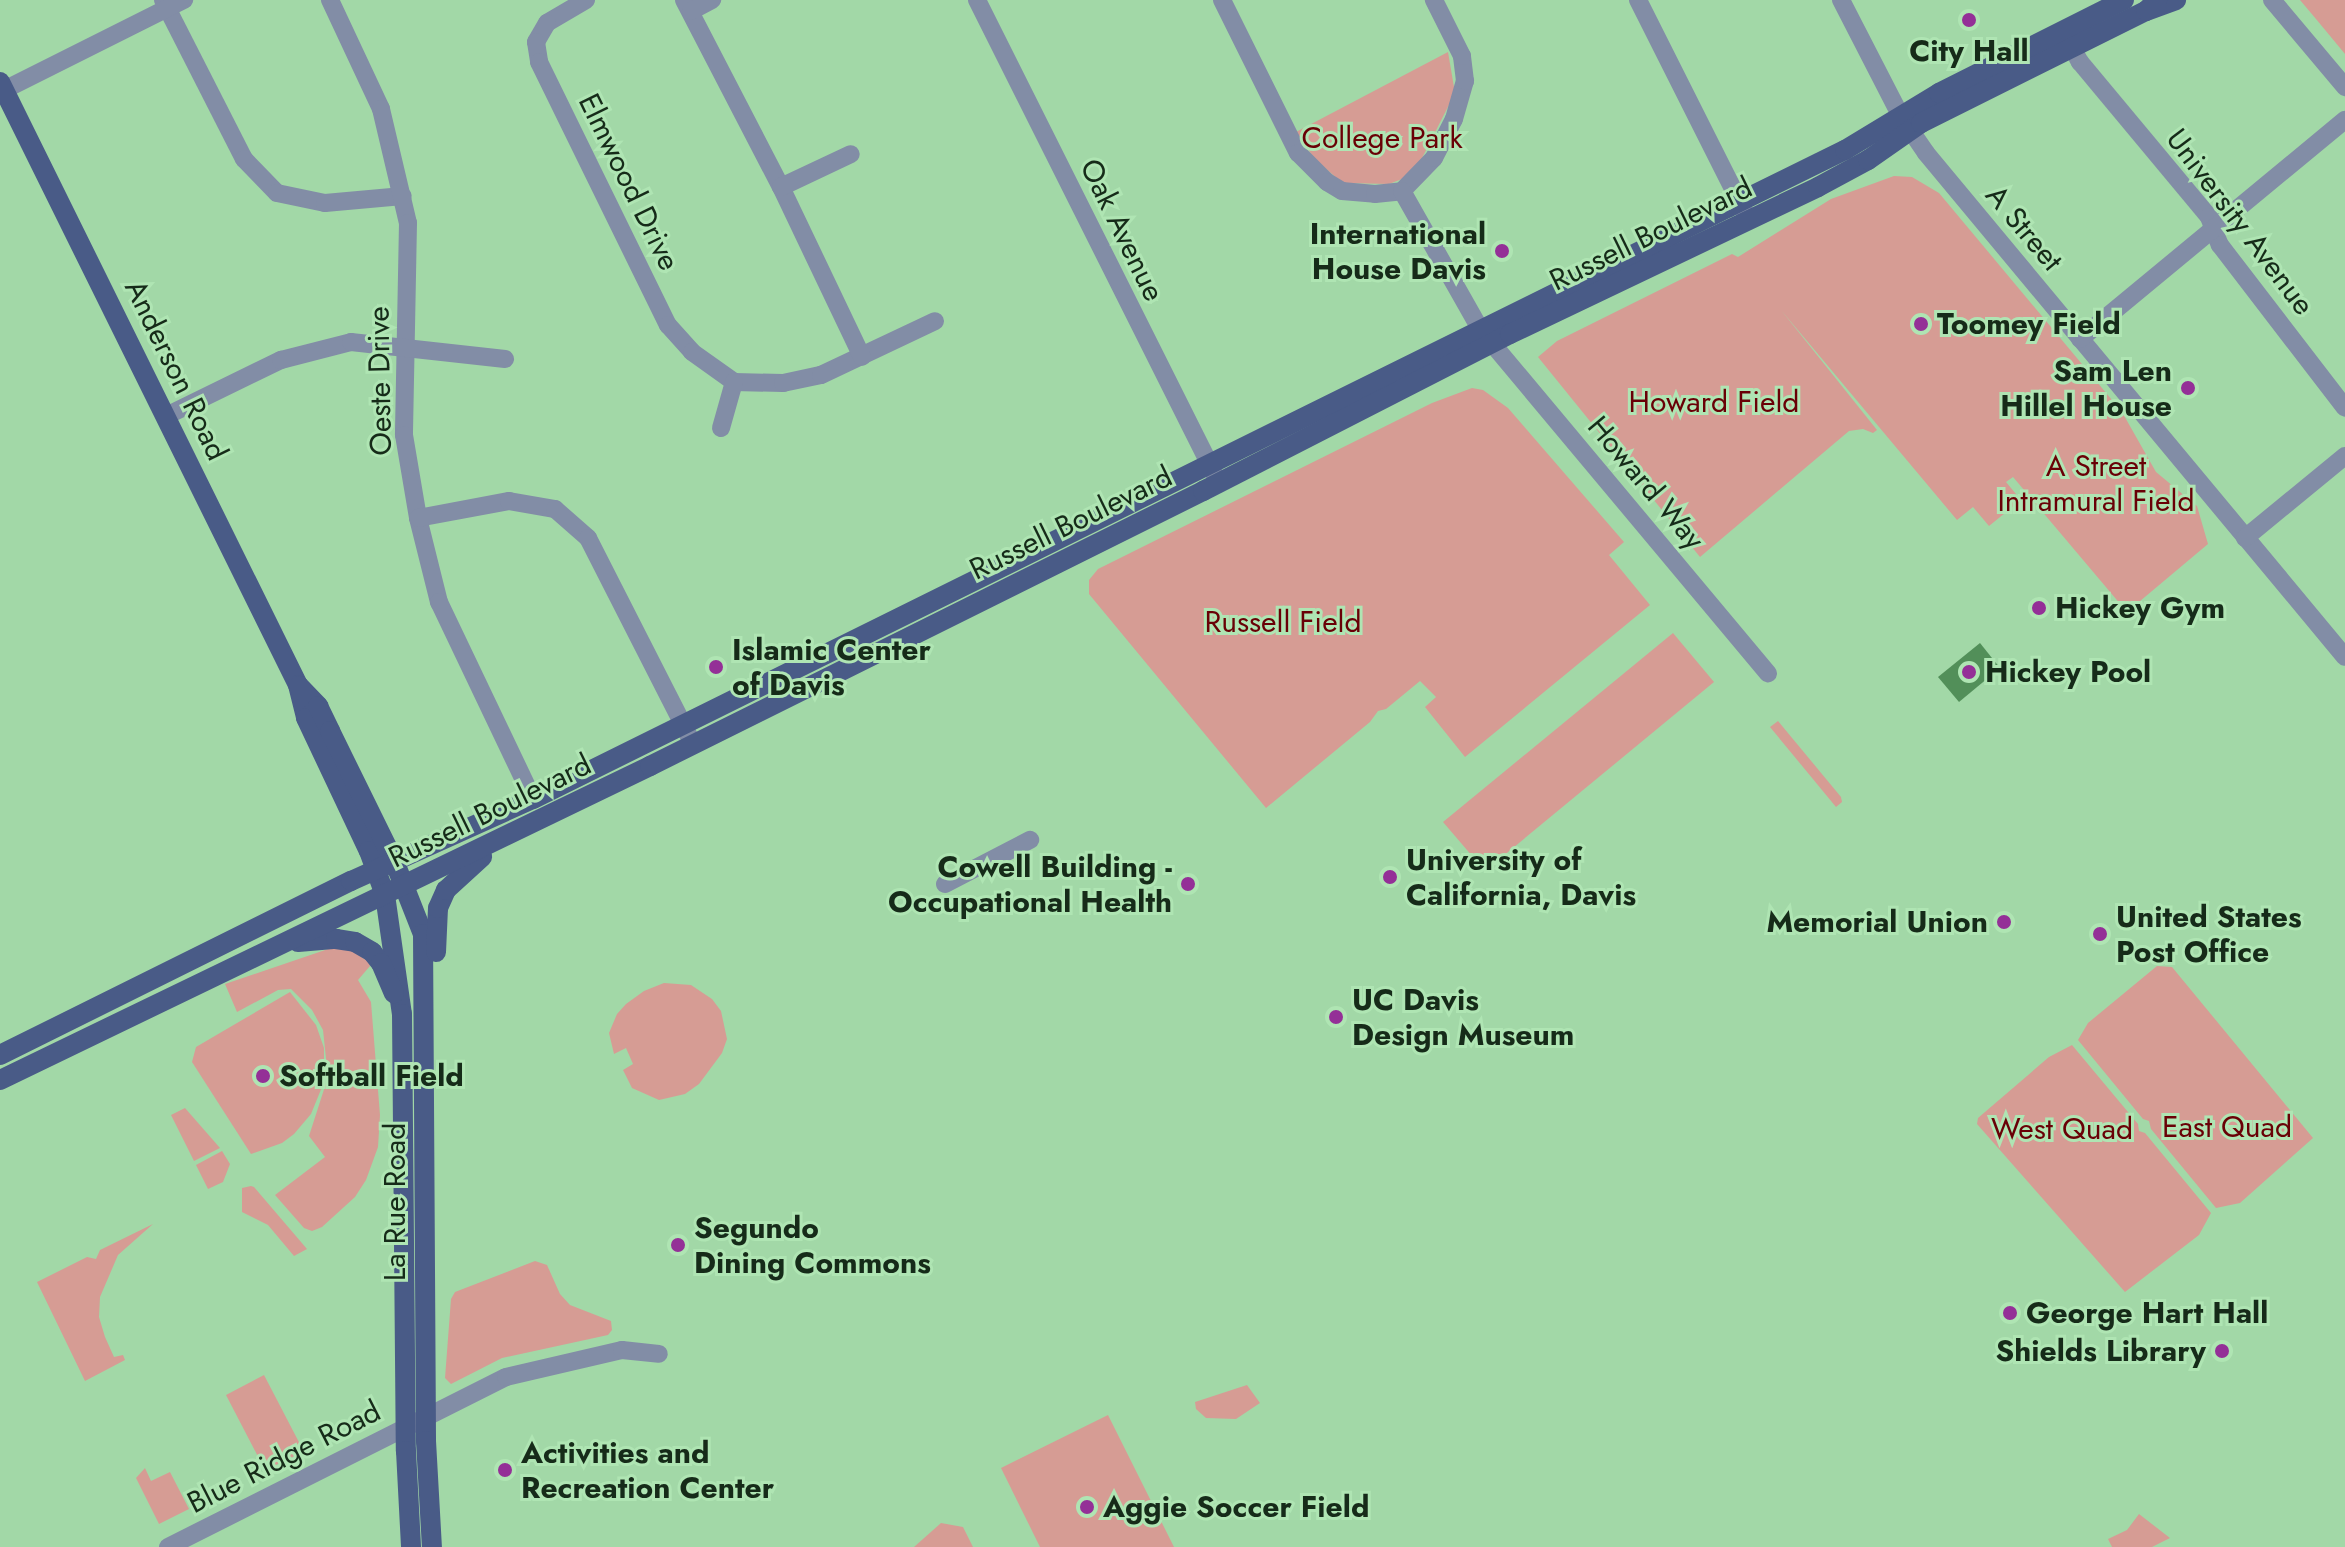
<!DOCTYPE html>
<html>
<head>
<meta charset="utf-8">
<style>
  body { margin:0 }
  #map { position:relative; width:2345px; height:1547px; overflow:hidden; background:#a2d8a7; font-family:Jost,sans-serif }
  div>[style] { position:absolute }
  .green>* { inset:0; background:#d69c94 }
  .water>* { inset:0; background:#528f59 }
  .minor>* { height:18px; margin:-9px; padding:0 9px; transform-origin:9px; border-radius:9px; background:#828da6 }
  .major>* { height:20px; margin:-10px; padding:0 10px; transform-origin:10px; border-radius:10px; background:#495b87 }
  .dots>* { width:22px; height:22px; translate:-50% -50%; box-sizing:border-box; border:4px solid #afe5b3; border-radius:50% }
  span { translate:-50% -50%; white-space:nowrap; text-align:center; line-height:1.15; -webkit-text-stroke:6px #afe5b3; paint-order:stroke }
  .poi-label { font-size:30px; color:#162b19; font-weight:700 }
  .right { translate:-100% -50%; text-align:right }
  .left { translate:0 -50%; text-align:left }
  .park-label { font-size:30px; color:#690006 }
  .street-label { font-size:30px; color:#162b19 }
</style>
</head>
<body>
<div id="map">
  <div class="green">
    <div style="clip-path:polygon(2300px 0,2345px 0,2345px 54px,2316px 19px)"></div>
    <div style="clip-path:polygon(1448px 52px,1455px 93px,1421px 160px,1402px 179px,1389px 184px,1342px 183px,1314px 158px,1296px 132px)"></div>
    <div style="clip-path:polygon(1894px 176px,1912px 177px,1939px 193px,2122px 412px,2156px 472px,2197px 506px,2208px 544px,2127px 612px,2013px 477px,2006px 482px,2021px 500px,1989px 526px,1973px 507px,1957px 520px,1781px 310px,1877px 430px,1873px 433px,1863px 429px,1849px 431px,1700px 557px,1538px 357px,1557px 341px,1732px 254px,1738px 257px,1831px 199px)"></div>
    <div style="clip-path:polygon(1472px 388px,1483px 390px,1508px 408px,1624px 542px,1609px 555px,1650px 605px,1465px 757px,1425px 707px,1436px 697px,1420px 681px,1386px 709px,1378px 711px,1370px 722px,1266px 808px,1089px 594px,1089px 580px,1098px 569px,1432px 403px)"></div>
    <div style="clip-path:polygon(1673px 633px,1714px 682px,1485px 871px,1443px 822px)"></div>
    <div style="clip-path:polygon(1778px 721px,1841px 797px,1842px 802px,1836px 807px,1770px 727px)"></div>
    <div style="clip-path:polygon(331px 948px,350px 949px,369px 962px,370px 966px,358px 980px,371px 1002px,380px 1115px,378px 1147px,366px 1180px,355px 1197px,322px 1227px,312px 1231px,304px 1228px,275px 1195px,325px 1157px,309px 1136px,328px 1077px,323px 1030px,312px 1010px,291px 989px,278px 990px,237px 1012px,225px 984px)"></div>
    <div style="clip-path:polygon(2157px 966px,2172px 967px,2313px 1138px,2240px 1203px,2216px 1208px,2151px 1129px,2149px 1121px,2143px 1119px,2078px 1040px,2088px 1023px)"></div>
    <div style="clip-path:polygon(664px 983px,691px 985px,712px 999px,721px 1011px,727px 1039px,722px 1053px,699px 1084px,685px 1094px,659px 1100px,632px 1088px,623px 1070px,633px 1064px,626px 1048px,614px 1054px,609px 1033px,617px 1014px,626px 1004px,644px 991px)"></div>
    <div style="clip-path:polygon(290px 992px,316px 1025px,324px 1048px,324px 1082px,311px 1114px,294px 1134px,282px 1143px,251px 1154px,192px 1062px,196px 1047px)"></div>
    <div style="clip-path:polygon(2072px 1045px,2138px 1124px,2139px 1131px,2145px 1133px,2211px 1213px,2199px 1235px,2125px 1292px,1977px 1124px,1978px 1118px,2049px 1057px)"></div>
    <div style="clip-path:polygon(185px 1108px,220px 1148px,194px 1161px,171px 1115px)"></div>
    <div style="clip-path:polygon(222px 1151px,230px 1164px,223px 1182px,208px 1189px,196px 1165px)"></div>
    <div style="clip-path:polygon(251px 1186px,254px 1187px,307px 1249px,294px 1256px,268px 1225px,242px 1212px,242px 1188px)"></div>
    <div style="clip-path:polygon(153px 1224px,118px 1255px,100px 1297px,99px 1317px,105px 1337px,114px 1357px,123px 1355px,125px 1360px,85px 1381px,37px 1282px,87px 1257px,96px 1259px,100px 1250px)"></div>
    <div style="clip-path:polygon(535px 1261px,547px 1265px,560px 1294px,570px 1305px,611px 1321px,612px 1330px,608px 1335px,502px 1358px,451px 1384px,445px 1378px,451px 1299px,455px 1292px)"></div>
    <div style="clip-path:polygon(264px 1375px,302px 1448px,297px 1455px,265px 1470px,226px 1395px)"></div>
    <div style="clip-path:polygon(1247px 1385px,1260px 1403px,1236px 1419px,1206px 1418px,1196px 1409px,1195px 1402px)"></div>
    <div style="clip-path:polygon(1108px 1415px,1174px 1547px,1040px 1547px,1001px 1468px)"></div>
    <div style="clip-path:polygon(145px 1468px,151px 1481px,170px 1472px,189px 1509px,159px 1524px,136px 1478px)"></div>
    <div style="clip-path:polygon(2139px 1514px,2170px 1538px,2152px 1547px,2112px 1547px,2108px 1539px,2127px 1530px)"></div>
    <div style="clip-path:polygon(941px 1523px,963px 1527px,973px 1547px,914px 1547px)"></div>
  </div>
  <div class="water">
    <div style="clip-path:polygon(1980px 643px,2000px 668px,1959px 702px,1938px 677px)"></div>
  </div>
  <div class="minor">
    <div style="left:163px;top:0;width:178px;rotate:63deg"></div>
    <div style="left:244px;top:159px;width:47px;rotate:45.9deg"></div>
    <div style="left:277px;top:193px;width:49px;rotate:11.8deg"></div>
    <div style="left:325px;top:203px;width:78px;rotate:-5.1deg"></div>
    <div style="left:330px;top:0;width:120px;rotate:64.9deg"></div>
    <div style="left:381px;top:109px;width:117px;rotate:76.7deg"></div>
    <div style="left:408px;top:223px;width:212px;rotate:91.1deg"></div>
    <div style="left:404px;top:435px;width:84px;rotate:80.4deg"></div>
    <div style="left:418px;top:518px;width:87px;rotate:76deg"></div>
    <div style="left:439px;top:602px;width:218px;rotate:64.5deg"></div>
    <div style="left:586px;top:0;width:45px;rotate:149.5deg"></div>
    <div style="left:547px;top:23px;width:22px;rotate:120deg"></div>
    <div style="left:536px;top:42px;width:20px;rotate:81deg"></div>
    <div style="left:539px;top:62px;width:293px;rotate:63.9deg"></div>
    <div style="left:668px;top:325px;width:36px;rotate:48deg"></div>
    <div style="left:692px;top:352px;width:52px;rotate:35.5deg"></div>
    <div style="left:734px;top:382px;width:49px;rotate:1.2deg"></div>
    <div style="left:783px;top:383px;width:39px;rotate:-12deg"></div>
    <div style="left:821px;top:375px;width:126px;rotate:-25.3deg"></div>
    <div style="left:684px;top:0;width:211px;rotate:62.6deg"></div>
    <div style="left:781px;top:187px;width:188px;rotate:64.5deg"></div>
    <div style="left:977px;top:0;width:534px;rotate:63.39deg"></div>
    <div style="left:1222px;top:0;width:171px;rotate:63.6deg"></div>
    <div style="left:1298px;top:153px;width:41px;rotate:45deg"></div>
    <div style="left:1327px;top:182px;width:17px;rotate:31deg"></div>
    <div style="left:1342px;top:191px;width:33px;rotate:5deg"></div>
    <div style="left:1375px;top:194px;width:27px;rotate:-6deg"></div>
    <div style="left:1402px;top:191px;width:46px;rotate:-45.9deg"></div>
    <div style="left:1434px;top:158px;width:44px;rotate:-62.9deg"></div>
    <div style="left:1454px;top:119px;width:40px;rotate:-74deg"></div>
    <div style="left:1465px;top:81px;width:25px;rotate:-97deg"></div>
    <div style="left:1462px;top:56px;width:63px;rotate:-116.6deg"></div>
    <div style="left:1638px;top:0;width:241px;rotate:63.3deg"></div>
    <div style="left:1841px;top:0;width:129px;rotate:62.8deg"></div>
    <div style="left:1900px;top:115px;width:46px;rotate:55.6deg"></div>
    <div style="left:1926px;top:153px;width:655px;rotate:50.26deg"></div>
    <div style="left:2272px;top:0;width:114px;rotate:50deg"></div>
    <div style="left:691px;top:11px;width:24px;rotate:-28deg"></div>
    <div style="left:2066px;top:36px;width:30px;rotate:62deg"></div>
    <div style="left:2080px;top:62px;width:202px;rotate:50.2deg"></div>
    <div style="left:2209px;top:217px;width:30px;rotate:69deg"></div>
    <div style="left:2220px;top:245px;width:205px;rotate:52.5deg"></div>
    <div style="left:0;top:92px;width:206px;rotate:-26.6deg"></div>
    <div style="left:781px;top:187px;width:77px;rotate:-25.2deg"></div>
    <div style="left:1402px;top:191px;width:159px;rotate:60.5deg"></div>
    <div style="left:1480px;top:329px;width:449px;rotate:50.1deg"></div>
    <div style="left:2080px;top:339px;width:344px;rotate:-39.6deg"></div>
    <div style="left:166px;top:416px;width:128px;rotate:-26deg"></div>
    <div style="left:281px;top:360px;width:72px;rotate:-14.4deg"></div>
    <div style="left:351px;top:342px;width:155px;rotate:6.3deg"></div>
    <div style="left:721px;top:428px;width:48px;rotate:-74.2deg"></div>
    <div style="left:418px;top:518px;width:93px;rotate:-10.6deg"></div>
    <div style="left:509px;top:501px;width:47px;rotate:9.9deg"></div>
    <div style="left:555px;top:509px;width:44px;rotate:41.3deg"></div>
    <div style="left:588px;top:538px;width:225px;rotate:63deg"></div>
    <div style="left:2245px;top:538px;width:129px;rotate:-39.4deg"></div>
    <div style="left:945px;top:884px;width:96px;rotate:-27.4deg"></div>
    <div style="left:168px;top:1547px;width:378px;rotate:-26.7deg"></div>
    <div style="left:506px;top:1377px;width:119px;rotate:-13.1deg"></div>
    <div style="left:622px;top:1350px;width:37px;rotate:6deg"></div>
  </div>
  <div class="major">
    <div style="left:2146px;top:11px;width:32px;rotate:-20deg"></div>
    <div style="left:0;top:82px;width:673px;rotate:63.7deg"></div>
    <div style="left:298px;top:685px;width:34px;rotate:76deg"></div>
    <div style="left:306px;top:718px;width:147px;rotate:64.7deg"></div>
    <div style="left:369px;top:851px;width:47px;rotate:70deg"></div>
    <div style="left:385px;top:895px;width:120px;rotate:81.9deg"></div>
    <div style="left:402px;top:1014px;width:437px;rotate:89.5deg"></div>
    <div style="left:406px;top:1451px;width:96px;rotate:87deg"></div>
    <div style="left:299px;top:686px;width:28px;rotate:46deg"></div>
    <div style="left:318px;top:706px;width:28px;rotate:64deg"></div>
    <div style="left:330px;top:731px;width:147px;rotate:63.8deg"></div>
    <div style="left:395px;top:863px;width:76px;rotate:68.5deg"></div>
    <div style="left:423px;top:934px;width:507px;rotate:89.66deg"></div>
    <div style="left:426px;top:1441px;width:106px;rotate:86.8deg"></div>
    <div style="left:298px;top:942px;width:38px;rotate:-5deg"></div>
    <div style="left:336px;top:939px;width:19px;rotate:9deg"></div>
    <div style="left:355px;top:942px;width:20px;rotate:30deg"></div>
    <div style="left:372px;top:952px;width:14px;rotate:51deg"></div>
    <div style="left:381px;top:963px;width:33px;rotate:67deg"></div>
    <div style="left:436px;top:952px;width:44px;rotate:-87.4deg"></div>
    <div style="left:438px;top:908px;width:20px;rotate:-66deg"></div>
    <div style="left:446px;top:890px;width:49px;rotate:-42.5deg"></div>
    <div style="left:0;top:1055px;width:392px;rotate:-26.4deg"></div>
    <div style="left:351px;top:881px;width:200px;rotate:-24.3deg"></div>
    <div style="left:533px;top:799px;width:1334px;rotate:-26.33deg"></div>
    <div style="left:1729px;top:207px;width:129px;rotate:-26.2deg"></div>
    <div style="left:1845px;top:150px;width:110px;rotate:-31.2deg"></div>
    <div style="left:1939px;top:93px;width:207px;rotate:-26.7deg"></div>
    <div style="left:0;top:1080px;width:722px;rotate:-25.78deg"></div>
    <div style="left:650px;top:766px;width:618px;rotate:-26.44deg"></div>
    <div style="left:1203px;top:491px;width:345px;rotate:-27.1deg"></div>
    <div style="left:1510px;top:334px;width:341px;rotate:-25.5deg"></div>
    <div style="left:1818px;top:187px;width:57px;rotate:-28.4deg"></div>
    <div style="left:1868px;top:160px;width:65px;rotate:-34.9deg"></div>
    <div style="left:1921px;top:123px;width:251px;rotate:-26.5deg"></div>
    <div style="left:2146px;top:11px;width:16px;rotate:-45deg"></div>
  </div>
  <div class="dots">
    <div style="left:1969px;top:20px;background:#943097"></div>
    <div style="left:1502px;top:251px;background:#943097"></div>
    <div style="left:1921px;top:324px;background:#943097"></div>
    <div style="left:2188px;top:388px;background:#943097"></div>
    <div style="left:2039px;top:608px;background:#943097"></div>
    <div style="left:716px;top:667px;background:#943097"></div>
    <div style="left:1969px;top:672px;background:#943097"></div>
    <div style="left:1390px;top:877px;background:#943097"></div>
    <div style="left:1188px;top:884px;background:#943097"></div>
    <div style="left:2004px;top:922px;background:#943097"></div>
    <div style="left:2100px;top:934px;background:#943097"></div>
    <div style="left:1336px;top:1017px;background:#943097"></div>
    <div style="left:263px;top:1076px;background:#943097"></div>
    <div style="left:678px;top:1245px;background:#943097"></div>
    <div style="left:2010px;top:1313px;background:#943097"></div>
    <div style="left:2222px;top:1351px;background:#943097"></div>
    <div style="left:505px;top:1470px;background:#943097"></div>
    <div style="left:1087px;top:1507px;background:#943097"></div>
  </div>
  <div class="poi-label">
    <span style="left:1969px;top:51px">City Hall</span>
    <span class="right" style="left:1486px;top:251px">International<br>House Davis</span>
    <span class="left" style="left:1937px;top:324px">Toomey Field</span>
    <span class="right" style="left:2172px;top:388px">Sam Len<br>Hillel House</span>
    <span class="left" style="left:2055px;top:608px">Hickey Gym</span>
    <span class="left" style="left:732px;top:667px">Islamic Center<br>of Davis</span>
    <span class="left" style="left:1985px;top:672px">Hickey Pool</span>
    <span class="left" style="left:1406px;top:877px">University of<br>California, Davis</span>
    <span class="right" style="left:1172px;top:884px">Cowell Building -<br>Occupational Health</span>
    <span class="left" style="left:2116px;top:934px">United States<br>Post Office</span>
    <span class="right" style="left:1988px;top:922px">Memorial Union</span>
    <span class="left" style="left:1352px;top:1017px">UC Davis<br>Design Museum</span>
    <span class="left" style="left:279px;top:1076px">Softball Field</span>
    <span class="left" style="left:694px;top:1245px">Segundo<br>Dining Commons</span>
    <span class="left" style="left:2026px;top:1313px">George Hart Hall</span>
    <span class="right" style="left:2206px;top:1351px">Shields Library</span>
    <span class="left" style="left:521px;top:1470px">Activities and<br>Recreation Center</span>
    <span class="left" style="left:1103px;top:1507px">Aggie Soccer Field</span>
  </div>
  <div class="park-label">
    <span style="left:1382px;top:138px">College Park</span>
    <span style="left:1714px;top:402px">Howard Field</span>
    <span style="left:2096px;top:483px">A Street<br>Intramural Field</span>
    <span style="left:1283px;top:622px">Russell Field</span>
    <span style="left:2227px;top:1127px">East Quad</span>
    <span style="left:2062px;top:1129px">West Quad</span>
  </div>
  <div class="street-label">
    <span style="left:629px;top:182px;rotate:64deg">Elmwood Drive</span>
    <span style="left:2240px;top:222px;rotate:53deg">University Avenue</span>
    <span style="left:2024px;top:228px;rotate:50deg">A Street</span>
    <span style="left:1122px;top:230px;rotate:64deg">Oak Avenue</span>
    <span style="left:1651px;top:234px;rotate:-26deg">Russell Boulevard</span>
    <span style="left:176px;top:370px;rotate:64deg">Anderson Road</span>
    <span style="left:380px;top:381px;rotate:-91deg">Oeste Drive</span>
    <span style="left:1646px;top:483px;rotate:50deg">Howard Way</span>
    <span style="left:1071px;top:523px;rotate:-26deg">Russell Boulevard</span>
    <span style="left:490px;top:811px;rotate:-26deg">Russell Boulevard</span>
    <span style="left:395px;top:1202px;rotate:-90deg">La Rue Road</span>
    <span style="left:284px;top:1457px;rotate:-27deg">Blue Ridge Road</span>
  </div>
</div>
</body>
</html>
